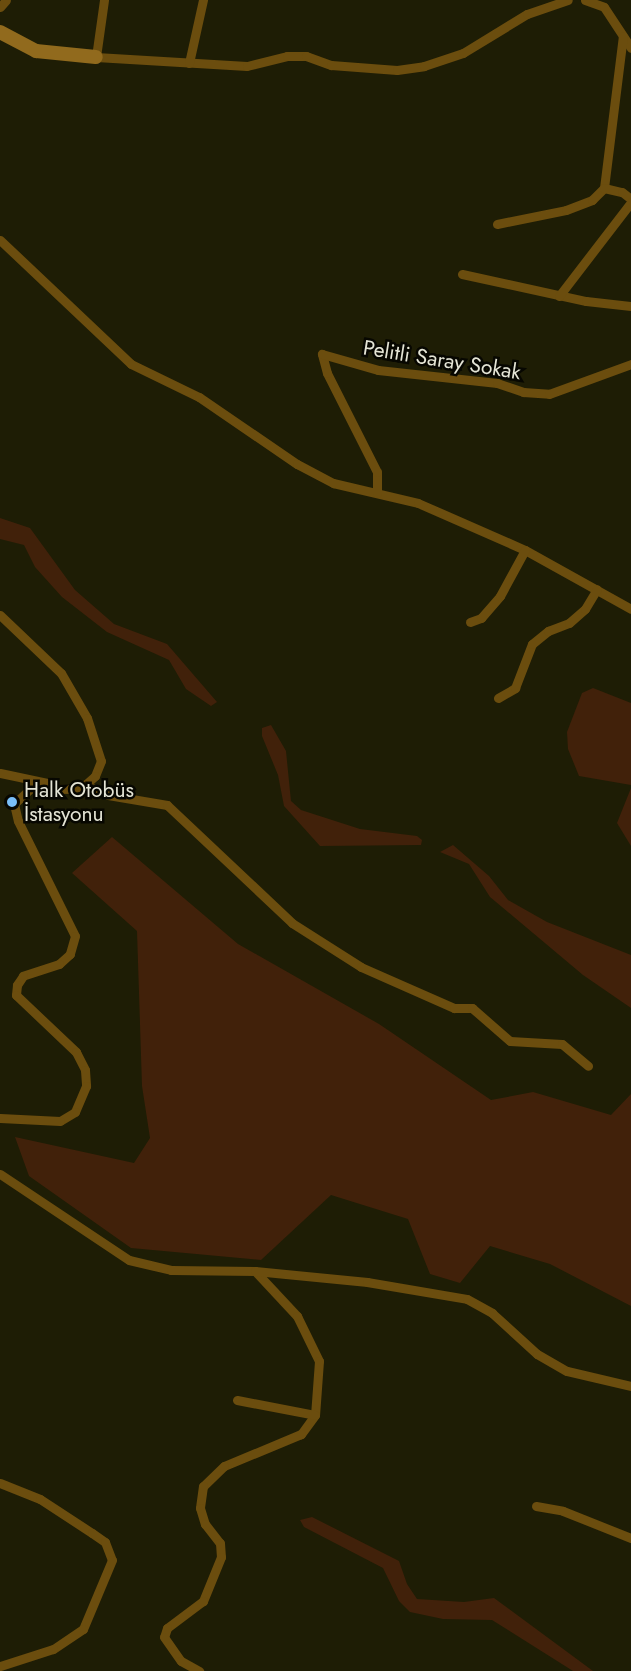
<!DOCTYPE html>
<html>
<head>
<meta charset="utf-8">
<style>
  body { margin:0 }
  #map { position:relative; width:631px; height:1671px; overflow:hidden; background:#1e1d05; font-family:Jost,sans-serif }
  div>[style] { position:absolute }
  .green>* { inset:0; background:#41210a }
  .street>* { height:9px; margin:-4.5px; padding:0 4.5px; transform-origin:4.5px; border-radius:4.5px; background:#6b4d0e }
  .secondary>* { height:14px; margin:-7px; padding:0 7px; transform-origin:7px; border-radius:7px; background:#916a1d }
  .dots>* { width:16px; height:16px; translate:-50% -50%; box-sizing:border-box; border:3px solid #070701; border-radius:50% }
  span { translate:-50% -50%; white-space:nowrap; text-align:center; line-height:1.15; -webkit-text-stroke:5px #070701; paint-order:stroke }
  .street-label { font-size:21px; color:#e5e5d6 }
  .poi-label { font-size:21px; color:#e5e5d6 }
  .left { translate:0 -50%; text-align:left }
</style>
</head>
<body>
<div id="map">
  <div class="green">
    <div style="clip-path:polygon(0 518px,30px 528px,75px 590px,114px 624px,167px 644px,217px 702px,211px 706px,186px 689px,169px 660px,107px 632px,62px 597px,35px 567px,24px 545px,0 539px)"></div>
    <div style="clip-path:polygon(593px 688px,631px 703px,631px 785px,579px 776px,568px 749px,567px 732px,582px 693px)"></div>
    <div style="clip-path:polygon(271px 725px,286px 751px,291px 801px,301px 810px,360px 829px,417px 836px,422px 840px,421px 845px,320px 846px,284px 806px,278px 775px,262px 736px,262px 728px)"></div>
    <div style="clip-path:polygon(631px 788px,631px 846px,617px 823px)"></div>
    <div style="clip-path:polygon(112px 837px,238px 944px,379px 1024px,491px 1100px,533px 1092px,611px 1115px,631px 1094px,631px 1306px,550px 1264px,490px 1246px,460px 1283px,430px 1274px,408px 1219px,331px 1195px,261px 1260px,131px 1248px,29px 1176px,15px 1137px,134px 1163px,150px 1138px,142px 1086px,137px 931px,72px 873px)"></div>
    <div style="clip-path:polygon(453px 845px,489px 876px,508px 900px,547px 922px,631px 955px,631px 1008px,583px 975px,490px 897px,469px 864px,440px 852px)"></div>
    <div style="clip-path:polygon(312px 1517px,399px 1561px,407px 1584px,417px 1599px,464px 1602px,494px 1598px,593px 1671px,573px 1671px,492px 1620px,443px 1619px,410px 1612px,399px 1601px,383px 1568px,304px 1527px,300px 1520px)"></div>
  </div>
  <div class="street">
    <div style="left:104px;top:0;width:58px;rotate:98deg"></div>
    <div style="left:96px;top:57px;width:151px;rotate:3.4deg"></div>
    <div style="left:247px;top:66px;width:41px;rotate:-14deg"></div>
    <div style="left:287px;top:56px;width:19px"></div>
    <div style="left:306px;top:56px;width:27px;rotate:20deg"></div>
    <div style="left:331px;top:65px;width:66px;rotate:4.3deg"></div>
    <div style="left:397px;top:70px;width:27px;rotate:-8deg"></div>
    <div style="left:424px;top:66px;width:41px;rotate:-18.4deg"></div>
    <div style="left:463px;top:53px;width:75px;rotate:-31.4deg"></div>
    <div style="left:527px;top:14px;width:43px;rotate:-18.9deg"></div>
    <div style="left:585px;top:0;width:20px;rotate:20deg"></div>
    <div style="left:604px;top:7px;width:49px;rotate:56.6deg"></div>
    <div style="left:0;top:7px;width:9px;rotate:-49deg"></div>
    <div style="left:189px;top:63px;width:65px;rotate:-77.5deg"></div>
    <div style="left:604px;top:188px;width:153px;rotate:-82.9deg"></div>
    <div style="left:497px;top:224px;width:70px;rotate:-11.5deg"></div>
    <div style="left:566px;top:210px;width:28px;rotate:-21deg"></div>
    <div style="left:592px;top:200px;width:17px;rotate:-45deg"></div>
    <div style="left:604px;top:188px;width:18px;rotate:13deg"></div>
    <div style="left:622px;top:192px;width:11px;rotate:38deg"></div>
    <div style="left:0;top:240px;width:180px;rotate:43.4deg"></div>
    <div style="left:131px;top:364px;width:76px;rotate:25.9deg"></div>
    <div style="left:199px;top:397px;width:119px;rotate:34.4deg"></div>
    <div style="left:297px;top:464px;width:41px;rotate:27.8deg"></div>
    <div style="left:333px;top:483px;width:87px;rotate:13.2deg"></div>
    <div style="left:418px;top:503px;width:117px;rotate:23.7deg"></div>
    <div style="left:525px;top:550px;width:121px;rotate:29.1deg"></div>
    <div style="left:462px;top:274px;width:127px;rotate:12.3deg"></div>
    <div style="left:586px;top:301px;width:45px;rotate:6.3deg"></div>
    <div style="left:559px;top:296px;width:118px;rotate:-52.5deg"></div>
    <div style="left:377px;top:493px;width:21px;rotate:-90deg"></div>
    <div style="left:377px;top:472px;width:111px;rotate:-116.8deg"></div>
    <div style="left:327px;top:373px;width:20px;rotate:-105deg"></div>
    <div style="left:322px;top:354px;width:58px;rotate:15.9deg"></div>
    <div style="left:378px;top:370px;width:120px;rotate:6.2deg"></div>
    <div style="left:497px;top:383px;width:28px;rotate:19deg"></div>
    <div style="left:523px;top:392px;width:26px;rotate:4deg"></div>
    <div style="left:549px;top:394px;width:87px;rotate:-20.1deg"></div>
    <div style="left:0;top:615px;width:84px;rotate:43.6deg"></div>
    <div style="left:61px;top:673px;width:52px;rotate:60deg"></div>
    <div style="left:87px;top:718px;width:45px;rotate:72deg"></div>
    <div style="left:101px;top:761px;width:16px;rotate:112deg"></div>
    <div style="left:95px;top:776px;width:13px;rotate:138deg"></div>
    <div style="left:85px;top:785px;width:15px;rotate:164deg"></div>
    <div style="left:71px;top:789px;width:40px;rotate:-178.6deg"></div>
    <div style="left:31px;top:788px;width:23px;rotate:137deg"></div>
    <div style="left:14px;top:804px;width:17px;rotate:77deg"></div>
    <div style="left:18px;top:821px;width:128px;rotate:63.6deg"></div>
    <div style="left:75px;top:936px;width:19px;rotate:106deg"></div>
    <div style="left:70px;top:954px;width:15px;rotate:138deg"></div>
    <div style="left:59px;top:964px;width:38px;rotate:162deg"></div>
    <div style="left:23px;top:976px;width:11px;rotate:124deg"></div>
    <div style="left:17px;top:985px;width:10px;rotate:96deg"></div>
    <div style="left:16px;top:995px;width:83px;rotate:43.5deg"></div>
    <div style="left:76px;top:1052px;width:20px;rotate:63deg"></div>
    <div style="left:85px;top:1070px;width:16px;rotate:86deg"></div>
    <div style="left:86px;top:1086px;width:28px;rotate:113deg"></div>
    <div style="left:75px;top:1112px;width:17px;rotate:149deg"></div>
    <div style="left:60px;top:1121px;width:60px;rotate:-177.1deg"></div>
    <div style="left:470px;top:622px;width:12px;rotate:-20deg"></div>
    <div style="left:481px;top:618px;width:29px;rotate:-49deg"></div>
    <div style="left:500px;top:596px;width:52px;rotate:-61.5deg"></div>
    <div style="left:498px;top:698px;width:20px;rotate:-30deg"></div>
    <div style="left:515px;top:688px;width:47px;rotate:-68.9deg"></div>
    <div style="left:532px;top:644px;width:21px;rotate:-39deg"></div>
    <div style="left:548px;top:631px;width:22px;rotate:-21deg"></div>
    <div style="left:569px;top:623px;width:21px;rotate:-41deg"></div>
    <div style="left:585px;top:609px;width:23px;rotate:-59deg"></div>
    <div style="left:0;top:773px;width:53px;rotate:11.9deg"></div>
    <div style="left:85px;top:785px;width:25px;rotate:23deg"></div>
    <div style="left:108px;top:795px;width:60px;rotate:9.6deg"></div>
    <div style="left:167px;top:805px;width:172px;rotate:43.3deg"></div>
    <div style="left:292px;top:923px;width:82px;rotate:32.5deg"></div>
    <div style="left:361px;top:967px;width:102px;rotate:23.8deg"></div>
    <div style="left:454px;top:1008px;width:18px"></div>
    <div style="left:472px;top:1008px;width:50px;rotate:41deg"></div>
    <div style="left:510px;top:1041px;width:52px;rotate:3.3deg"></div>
    <div style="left:562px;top:1044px;width:34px;rotate:40deg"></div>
    <div style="left:0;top:1174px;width:155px;rotate:33.7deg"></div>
    <div style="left:129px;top:1260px;width:43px;rotate:13.4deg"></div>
    <div style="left:171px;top:1270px;width:84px;rotate:0.7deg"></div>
    <div style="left:255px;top:1271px;width:62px;rotate:47deg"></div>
    <div style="left:297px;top:1316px;width:50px;rotate:63.9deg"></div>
    <div style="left:319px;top:1361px;width:54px;rotate:94.2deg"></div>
    <div style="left:315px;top:1415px;width:24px;rotate:126deg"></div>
    <div style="left:301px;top:1434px;width:83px;rotate:157.4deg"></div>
    <div style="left:224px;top:1466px;width:29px;rotate:136deg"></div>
    <div style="left:203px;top:1486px;width:22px;rotate:98deg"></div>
    <div style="left:200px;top:1508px;width:17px;rotate:73deg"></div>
    <div style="left:205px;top:1524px;width:24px;rotate:52deg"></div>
    <div style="left:220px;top:1543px;width:14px;rotate:86deg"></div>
    <div style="left:221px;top:1557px;width:48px;rotate:112.2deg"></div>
    <div style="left:203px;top:1601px;width:45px;rotate:143.1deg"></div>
    <div style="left:167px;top:1628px;width:9px;rotate:108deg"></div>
    <div style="left:164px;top:1637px;width:29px;rotate:55deg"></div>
    <div style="left:181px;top:1661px;width:21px;rotate:29deg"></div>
    <div style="left:255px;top:1271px;width:113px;rotate:5.6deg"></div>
    <div style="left:367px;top:1282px;width:101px;rotate:9.6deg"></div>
    <div style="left:467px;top:1299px;width:29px;rotate:29deg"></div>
    <div style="left:492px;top:1313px;width:61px;rotate:42.3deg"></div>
    <div style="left:537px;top:1354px;width:34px;rotate:30deg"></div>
    <div style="left:567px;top:1371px;width:66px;rotate:13.2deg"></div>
    <div style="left:237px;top:1400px;width:79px;rotate:10.9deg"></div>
    <div style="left:0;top:1483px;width:43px;rotate:21.8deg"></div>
    <div style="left:40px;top:1499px;width:62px;rotate:33.2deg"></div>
    <div style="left:92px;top:1533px;width:16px;rotate:35deg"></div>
    <div style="left:105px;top:1542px;width:19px;rotate:69deg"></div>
    <div style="left:112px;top:1560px;width:75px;rotate:112.8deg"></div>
    <div style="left:83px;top:1629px;width:36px;rotate:146deg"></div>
    <div style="left:53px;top:1649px;width:56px;rotate:162.2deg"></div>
    <div style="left:536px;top:1506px;width:27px;rotate:10deg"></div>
    <div style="left:563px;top:1511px;width:73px;rotate:21.7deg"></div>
  </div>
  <div class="secondary">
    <div style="left:0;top:32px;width:41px;rotate:27.8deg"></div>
    <div style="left:36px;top:51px;width:60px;rotate:5.7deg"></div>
  </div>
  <div class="dots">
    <div style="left:12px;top:802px;background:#7abff8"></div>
  </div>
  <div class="street-label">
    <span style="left:442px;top:360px;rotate:9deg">Pelitli Saray Sokak</span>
  </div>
  <div class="poi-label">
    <span class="left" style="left:24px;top:802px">Halk Otobüs<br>İstasyonu</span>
  </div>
</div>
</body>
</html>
